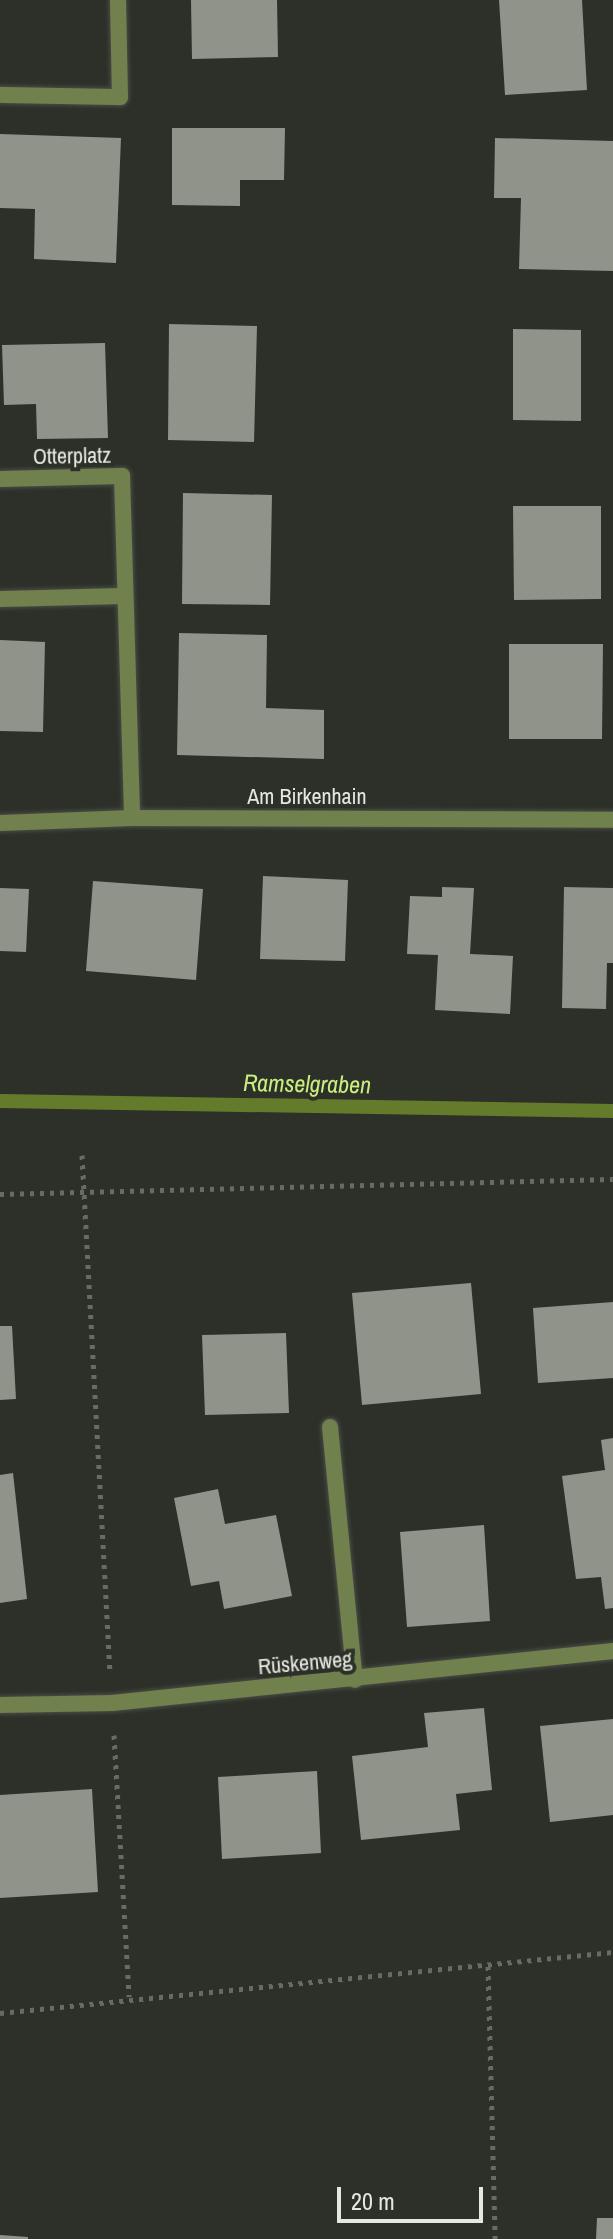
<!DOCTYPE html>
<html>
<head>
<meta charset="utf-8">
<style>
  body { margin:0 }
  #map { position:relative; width:613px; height:2239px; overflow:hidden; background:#2d3028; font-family:"Archivo Narrow",sans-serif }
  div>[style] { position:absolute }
  .stream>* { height:14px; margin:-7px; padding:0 7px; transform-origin:7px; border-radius:7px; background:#637b2b }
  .building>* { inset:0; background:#8f9389 }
  .path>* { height:5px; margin-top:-2.5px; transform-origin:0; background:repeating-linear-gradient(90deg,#686a63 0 4px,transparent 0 10px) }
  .roads { filter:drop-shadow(0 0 2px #4a4d46) drop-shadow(0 0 2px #4a4d46) }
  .lane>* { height:16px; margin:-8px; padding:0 8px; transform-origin:8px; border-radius:8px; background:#70814e }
  .street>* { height:16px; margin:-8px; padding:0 8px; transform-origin:8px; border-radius:8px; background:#70814e }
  span { translate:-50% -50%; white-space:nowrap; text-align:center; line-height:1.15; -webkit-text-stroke:8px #2d3028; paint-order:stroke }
  .street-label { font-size:22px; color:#e5e7e1 }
  .water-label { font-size:24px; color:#caed82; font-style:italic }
  .scale { position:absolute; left:337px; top:2187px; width:146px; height:36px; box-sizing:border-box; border:4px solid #e5e7e1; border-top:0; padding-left:10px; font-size:24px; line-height:28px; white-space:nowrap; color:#e5e7e1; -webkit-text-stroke:6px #2d3028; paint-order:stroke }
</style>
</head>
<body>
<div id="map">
  <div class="stream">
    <div style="left:0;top:1101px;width:613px;rotate:0.93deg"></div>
  </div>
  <div class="building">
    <div style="clip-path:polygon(191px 0,277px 0,278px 57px,192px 59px)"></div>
    <div style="clip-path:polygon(499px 0,582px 0,587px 90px,505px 95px)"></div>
    <div style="clip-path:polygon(172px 128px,285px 128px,284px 180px,240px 180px,240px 206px,172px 205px)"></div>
    <div style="clip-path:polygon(0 134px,121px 138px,116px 263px,34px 259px,35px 209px,0 208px)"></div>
    <div style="clip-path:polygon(495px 138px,613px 141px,613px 271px,519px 269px,521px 198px,494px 198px)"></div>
    <div style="clip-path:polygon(169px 324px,257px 326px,254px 442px,168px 440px)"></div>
    <div style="clip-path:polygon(513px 329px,581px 330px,581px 421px,513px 420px)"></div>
    <div style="clip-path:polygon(105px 343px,108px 438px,37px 439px,36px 404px,4px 405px,2px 345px)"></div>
    <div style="clip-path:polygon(183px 493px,272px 495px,270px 605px,182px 604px)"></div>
    <div style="clip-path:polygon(513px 506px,601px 506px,601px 599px,514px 600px)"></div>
    <div style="clip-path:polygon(179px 633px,267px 635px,266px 708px,324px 710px,324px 759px,177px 755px)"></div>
    <div style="clip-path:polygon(0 640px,45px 642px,43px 732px,0 731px)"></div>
    <div style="clip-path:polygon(509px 644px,603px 644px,602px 739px,509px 739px)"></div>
    <div style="clip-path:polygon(263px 876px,348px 880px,345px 961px,260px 959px)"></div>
    <div style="clip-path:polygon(93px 881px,203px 889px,196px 980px,86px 971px)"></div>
    <div style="clip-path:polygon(442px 887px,474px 888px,470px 954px,513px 956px,510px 1014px,435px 1010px,438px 955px,407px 954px,410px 896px,442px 897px)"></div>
    <div style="clip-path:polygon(564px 887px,613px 888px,613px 963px,607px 963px,606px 1009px,562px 1008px)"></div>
    <div style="clip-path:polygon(0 888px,29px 889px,26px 952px,0 951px)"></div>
    <div style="clip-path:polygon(471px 1283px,481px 1394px,362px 1405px,352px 1293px)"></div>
    <div style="clip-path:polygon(613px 1302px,613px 1378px,538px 1383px,533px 1308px)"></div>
    <div style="clip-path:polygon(0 1326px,12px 1326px,16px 1399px,0 1400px)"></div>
    <div style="clip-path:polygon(286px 1333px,289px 1413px,205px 1415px,202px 1335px)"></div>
    <div style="clip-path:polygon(613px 1438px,613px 1608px,605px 1609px,601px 1577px,576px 1579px,562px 1476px,605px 1470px,601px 1440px)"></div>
    <div style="clip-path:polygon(13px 1473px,27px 1599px,0 1603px,0 1475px)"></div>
    <div style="clip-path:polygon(218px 1489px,225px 1524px,276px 1515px,292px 1596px,224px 1609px,219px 1581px,191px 1586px,174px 1498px)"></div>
    <div style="clip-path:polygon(484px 1525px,490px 1621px,407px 1627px,400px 1532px)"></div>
    <div style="clip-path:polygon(484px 1708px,492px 1790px,456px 1794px,460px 1830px,361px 1840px,352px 1756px,428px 1747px,424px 1713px)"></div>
    <div style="clip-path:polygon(613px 1719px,613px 1815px,550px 1822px,540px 1726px)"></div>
    <div style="clip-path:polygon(317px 1771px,321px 1853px,222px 1859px,218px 1777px)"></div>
    <div style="clip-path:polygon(92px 1789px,98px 1892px,0 1898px,0 1795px)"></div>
    <div style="clip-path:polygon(597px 2218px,613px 2218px,613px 2239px,596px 2239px)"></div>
    <div style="clip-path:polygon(0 2235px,28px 2237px,28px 2239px,0 2239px)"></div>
  </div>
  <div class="path">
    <div style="left:82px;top:1155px;width:519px;rotate:86.91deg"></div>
    <div style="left:0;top:1194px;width:613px;rotate:-1.4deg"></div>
    <div style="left:114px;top:1735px;width:262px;rotate:86.7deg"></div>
    <div style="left:488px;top:1966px;width:273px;rotate:88.5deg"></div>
    <div style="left:0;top:2013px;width:616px;rotate:-5.68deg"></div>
  </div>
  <div class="roads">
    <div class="lane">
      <div style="left:330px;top:1427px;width:254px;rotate:84.4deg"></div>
    </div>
    <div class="street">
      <div style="left:0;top:95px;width:120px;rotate:1deg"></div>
      <div style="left:120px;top:97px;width:97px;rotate:-91.2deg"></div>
      <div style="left:0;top:479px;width:122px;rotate:-1.4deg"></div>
      <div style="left:122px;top:476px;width:342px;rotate:88.3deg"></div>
      <div style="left:0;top:599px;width:125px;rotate:-1.4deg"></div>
      <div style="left:0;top:823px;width:132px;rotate:-2.2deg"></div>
      <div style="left:132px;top:818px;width:481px;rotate:0.2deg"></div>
      <div style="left:0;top:1705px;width:112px;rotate:-1deg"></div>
      <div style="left:112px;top:1703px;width:504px;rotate:-5.93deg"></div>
    </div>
  </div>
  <div class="street-label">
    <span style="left:72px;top:456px;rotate:-1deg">Otterplatz</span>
    <span style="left:307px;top:797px">Am Birkenhain</span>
    <span style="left:305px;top:1663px;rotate:-5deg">Rüskenweg</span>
  </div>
  <div class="water-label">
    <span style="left:307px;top:1084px;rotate:1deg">Ramselgraben</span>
  </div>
  <div class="scale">20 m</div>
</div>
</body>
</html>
